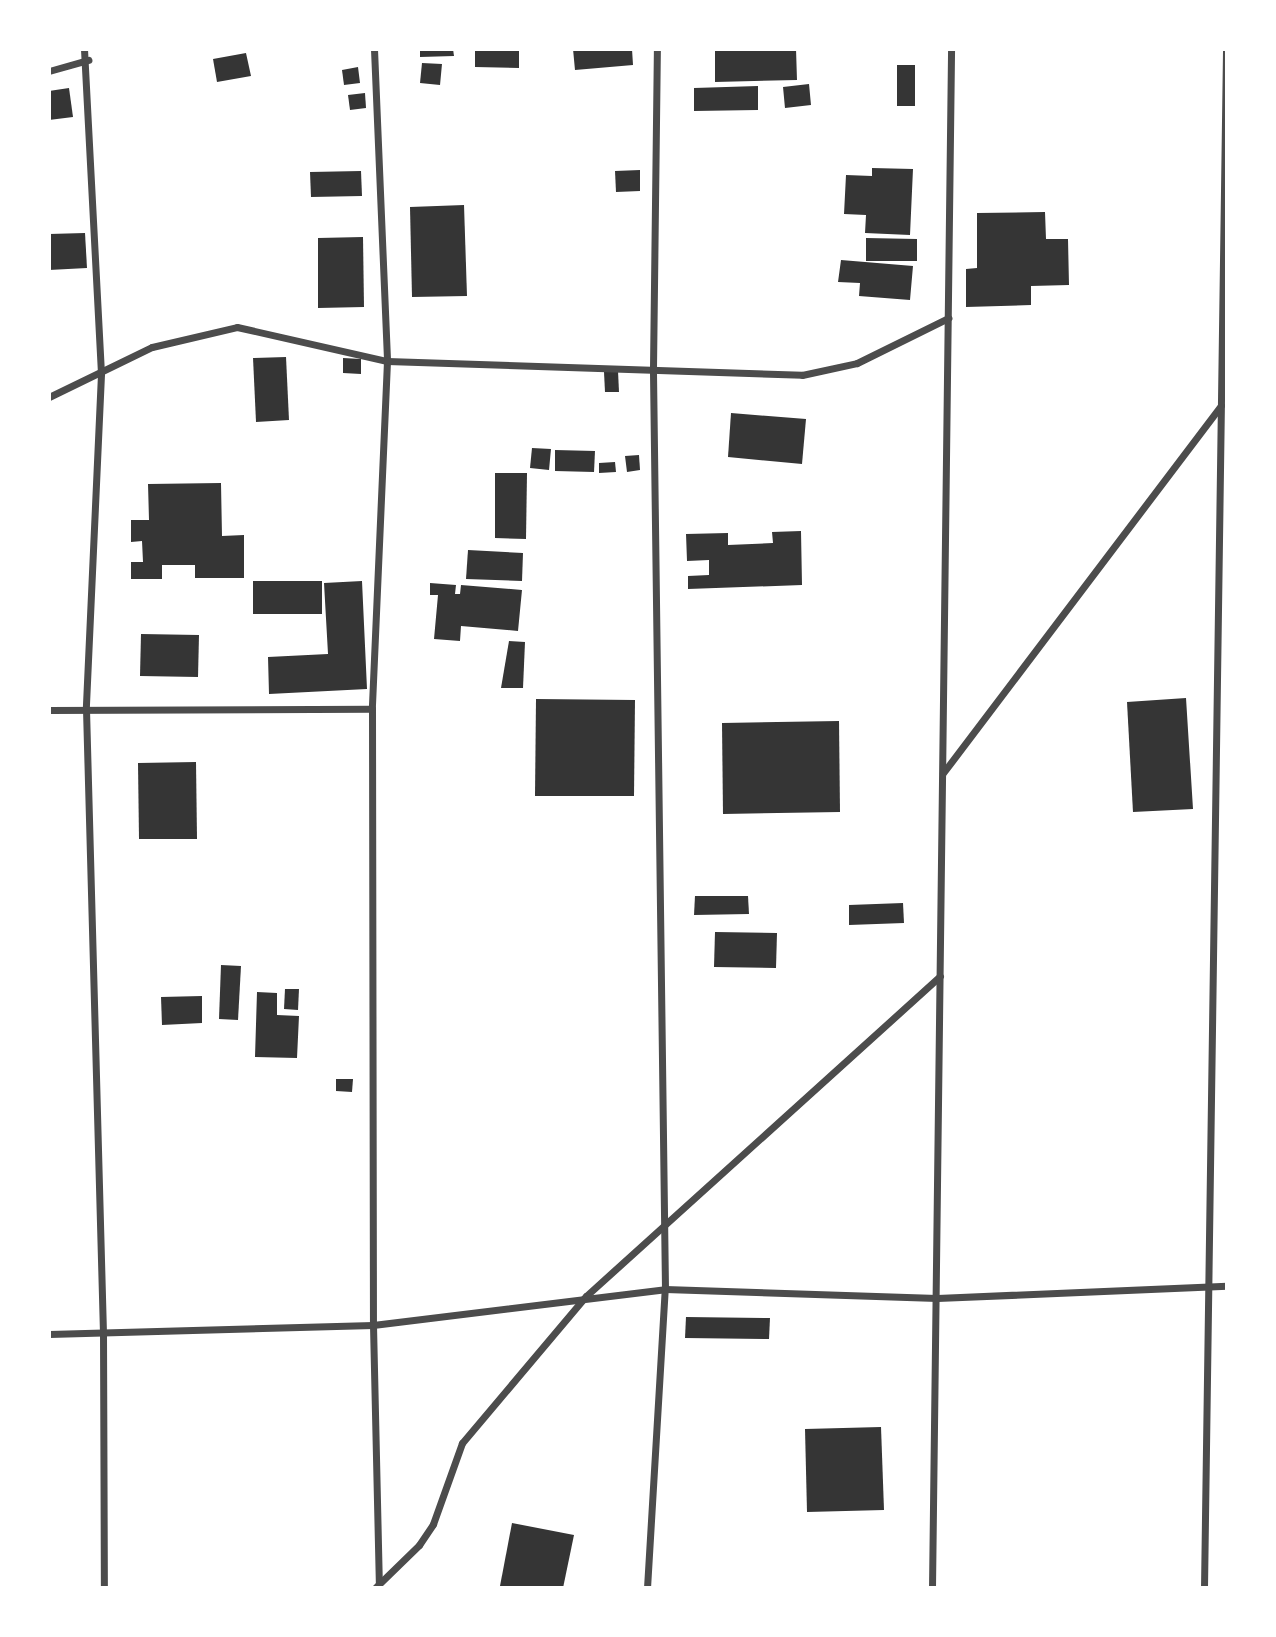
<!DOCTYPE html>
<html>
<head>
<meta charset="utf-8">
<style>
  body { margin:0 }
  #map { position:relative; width:1276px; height:1637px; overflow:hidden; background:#fff; font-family:"Fira Sans Condensed",sans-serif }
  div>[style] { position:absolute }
  .building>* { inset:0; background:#353535 }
  .minor>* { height:7px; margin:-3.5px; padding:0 3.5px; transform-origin:3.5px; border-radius:3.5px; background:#4c4c4c }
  span { translate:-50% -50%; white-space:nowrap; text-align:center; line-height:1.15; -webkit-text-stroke:5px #fff; paint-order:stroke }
  .frame { position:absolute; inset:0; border:51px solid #fff; pointer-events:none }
</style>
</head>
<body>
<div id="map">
  <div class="building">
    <div style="clip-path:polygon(420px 49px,453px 49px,454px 56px,420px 57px)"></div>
    <div style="clip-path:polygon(475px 49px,519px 49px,519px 68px,475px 67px)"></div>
    <div style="clip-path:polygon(573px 49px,632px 49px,633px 65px,575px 70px)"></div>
    <div style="clip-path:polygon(715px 49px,796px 49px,797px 80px,715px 82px)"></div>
    <div style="clip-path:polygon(246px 53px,251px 76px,217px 82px,213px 59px)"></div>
    <div style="clip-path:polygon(422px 63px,442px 64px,440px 85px,420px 83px)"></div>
    <div style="clip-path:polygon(897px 65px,915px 65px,915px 106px,897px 106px)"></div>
    <div style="clip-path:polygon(358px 67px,360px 83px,344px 85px,342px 70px)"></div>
    <div style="clip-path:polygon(809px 84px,811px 105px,785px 108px,783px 87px)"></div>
    <div style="clip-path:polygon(758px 86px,758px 110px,694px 111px,694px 88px)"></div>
    <div style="clip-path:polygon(69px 88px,73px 117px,49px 120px,49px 91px)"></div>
    <div style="clip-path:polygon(365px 93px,366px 108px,350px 110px,348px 95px)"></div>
    <div style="clip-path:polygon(872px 168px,913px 169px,910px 235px,865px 233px,866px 215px,844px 214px,846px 175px,872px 176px)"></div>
    <div style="clip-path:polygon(640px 170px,640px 191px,616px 192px,615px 171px)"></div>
    <div style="clip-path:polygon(361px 171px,362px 196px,311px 197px,310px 172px)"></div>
    <div style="clip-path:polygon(464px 205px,467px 296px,412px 297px,410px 207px)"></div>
    <div style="clip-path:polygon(1045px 212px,1046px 239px,1068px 239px,1069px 285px,1031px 286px,1031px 305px,966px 307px,966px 269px,977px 268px,977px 213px)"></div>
    <div style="clip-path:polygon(85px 233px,87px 268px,49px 270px,49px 234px)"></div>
    <div style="clip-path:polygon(363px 237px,364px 307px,318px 308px,318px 238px)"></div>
    <div style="clip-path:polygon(866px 238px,917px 239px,917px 261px,866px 261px)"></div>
    <div style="clip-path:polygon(841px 260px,913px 266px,910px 300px,859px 296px,860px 283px,838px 282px)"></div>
    <div style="clip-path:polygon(286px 357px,289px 420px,256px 422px,253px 358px)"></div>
    <div style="clip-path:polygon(343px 358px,361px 359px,361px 374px,343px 373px)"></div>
    <div style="clip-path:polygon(618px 371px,619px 392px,605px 392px,604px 372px)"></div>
    <div style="clip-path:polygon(731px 413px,806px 419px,802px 464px,728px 457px)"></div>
    <div style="clip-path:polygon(532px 448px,551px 449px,549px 470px,530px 468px)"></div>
    <div style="clip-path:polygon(555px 450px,595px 451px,594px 472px,555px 471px)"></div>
    <div style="clip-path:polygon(639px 455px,640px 470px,627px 472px,625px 456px)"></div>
    <div style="clip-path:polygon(615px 462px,616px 472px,599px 473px,599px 463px)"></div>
    <div style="clip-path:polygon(495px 473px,527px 473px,526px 539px,495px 538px)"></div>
    <div style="clip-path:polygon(221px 483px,222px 536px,244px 535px,244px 578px,195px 578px,195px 565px,162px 565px,162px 579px,131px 579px,131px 562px,143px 562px,142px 541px,131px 542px,131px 520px,149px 520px,148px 484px)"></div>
    <div style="clip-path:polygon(801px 531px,802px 585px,688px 589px,688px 576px,709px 575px,709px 560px,687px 561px,686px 534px,728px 533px,728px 545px,773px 543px,772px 532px)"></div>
    <div style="clip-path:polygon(468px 550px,523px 553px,522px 581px,466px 579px)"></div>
    <div style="clip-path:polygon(253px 581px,322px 581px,322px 614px,253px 614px)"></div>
    <div style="clip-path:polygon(362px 581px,367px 689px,269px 694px,268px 657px,328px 654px,324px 583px)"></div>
    <div style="clip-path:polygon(430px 583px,456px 585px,455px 594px,460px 594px,461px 585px,522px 590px,518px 631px,461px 626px,460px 641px,434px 639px,438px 595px,430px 595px)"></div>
    <div style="clip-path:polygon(141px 634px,199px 635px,198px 677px,140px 676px)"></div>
    <div style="clip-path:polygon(509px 641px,525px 642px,523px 688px,501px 688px)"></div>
    <div style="clip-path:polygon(1186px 698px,1193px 809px,1133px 812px,1127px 702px)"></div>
    <div style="clip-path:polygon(536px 699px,635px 700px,634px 796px,535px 796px)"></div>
    <div style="clip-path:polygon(839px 721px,840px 812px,723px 814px,722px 723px)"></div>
    <div style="clip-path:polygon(196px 762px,197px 839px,139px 839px,138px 763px)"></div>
    <div style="clip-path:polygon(695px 896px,748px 896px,749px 914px,694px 915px)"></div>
    <div style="clip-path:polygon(903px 903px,904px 923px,849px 925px,849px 905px)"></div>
    <div style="clip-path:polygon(715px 932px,777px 933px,776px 968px,714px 967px)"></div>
    <div style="clip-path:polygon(221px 965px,241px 966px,238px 1020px,219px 1019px)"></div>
    <div style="clip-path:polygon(285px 989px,299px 989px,298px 1010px,284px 1009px)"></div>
    <div style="clip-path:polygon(257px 992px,277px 993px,277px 1015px,299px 1016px,297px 1058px,255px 1057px)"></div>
    <div style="clip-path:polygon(202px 996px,202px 1023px,162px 1025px,161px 997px)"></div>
    <div style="clip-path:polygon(336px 1079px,353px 1079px,352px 1092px,336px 1091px)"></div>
    <div style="clip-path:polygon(686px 1317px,770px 1318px,769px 1339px,685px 1338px)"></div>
    <div style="clip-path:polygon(881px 1427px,884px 1510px,807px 1512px,805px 1429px)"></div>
    <div style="clip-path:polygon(512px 1523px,574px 1535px,563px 1588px,500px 1586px)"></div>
  </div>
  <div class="minor">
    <div style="left:84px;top:49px;width:325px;rotate:87deg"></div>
    <div style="left:101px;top:374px;width:335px;rotate:92.6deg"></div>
    <div style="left:86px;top:709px;width:624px;rotate:88.44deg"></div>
    <div style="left:103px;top:1333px;width:255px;rotate:89.8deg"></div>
    <div style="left:374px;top:49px;width:312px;rotate:87.6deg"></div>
    <div style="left:387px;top:361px;width:348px;rotate:92.5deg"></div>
    <div style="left:372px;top:709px;width:616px;rotate:89.91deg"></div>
    <div style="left:373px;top:1325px;width:259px;rotate:88.7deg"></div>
    <div style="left:379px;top:1584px;width:6px;rotate:135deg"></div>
    <div style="left:49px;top:71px;width:41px;rotate:-15.8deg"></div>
    <div style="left:49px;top:397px;width:114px;rotate:-25.9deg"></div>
    <div style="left:152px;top:347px;width:87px;rotate:-13.2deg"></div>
    <div style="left:237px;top:327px;width:154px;rotate:12.8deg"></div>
    <div style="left:387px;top:361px;width:415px;rotate:1.9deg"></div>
    <div style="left:802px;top:375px;width:56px;rotate:-12.3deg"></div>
    <div style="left:857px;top:363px;width:102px;rotate:-26.3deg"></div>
    <div style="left:49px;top:710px;width:323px;rotate:-0.2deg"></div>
    <div style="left:943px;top:773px;width:461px;rotate:-52.9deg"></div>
    <div style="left:49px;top:1334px;width:324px;rotate:-1.6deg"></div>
    <div style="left:373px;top:1325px;width:294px;rotate:-7deg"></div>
    <div style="left:665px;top:1289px;width:272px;rotate:1.9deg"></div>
    <div style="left:937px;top:1298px;width:290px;rotate:-2.4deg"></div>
    <div style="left:379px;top:1584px;width:56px;rotate:-44.3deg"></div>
    <div style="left:419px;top:1545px;width:25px;rotate:-56deg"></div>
    <div style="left:433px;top:1524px;width:86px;rotate:-70.3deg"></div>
    <div style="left:462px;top:1443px;width:192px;rotate:-49.9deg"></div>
    <div style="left:586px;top:1296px;width:477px;rotate:-42.1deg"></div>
    <div style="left:647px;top:1588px;width:300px;rotate:-86.6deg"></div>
    <div style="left:665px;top:1289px;width:921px;rotate:-90.75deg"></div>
    <div style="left:653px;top:368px;width:319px;rotate:-89.3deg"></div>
    <div style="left:932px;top:1588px;width:1539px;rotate:-89.29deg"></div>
    <div style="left:1204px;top:1588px;width:1539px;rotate:-89.18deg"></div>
  </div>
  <div class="frame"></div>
</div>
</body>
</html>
